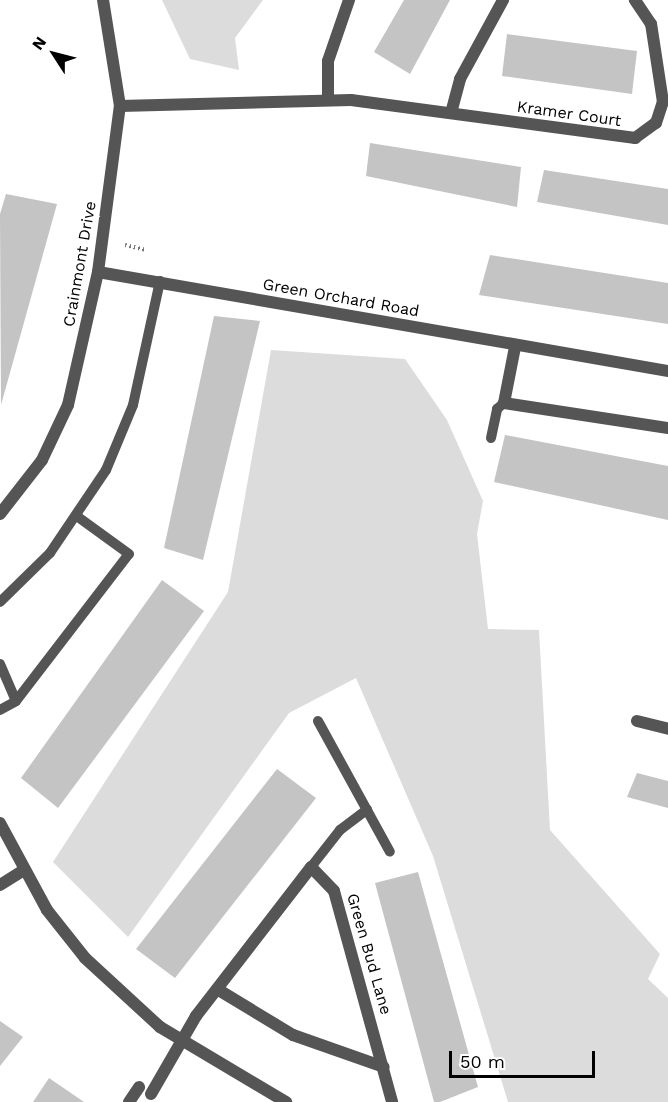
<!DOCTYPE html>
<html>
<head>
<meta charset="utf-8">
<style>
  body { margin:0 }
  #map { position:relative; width:668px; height:1102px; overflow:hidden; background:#fff; font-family:"Work Sans",sans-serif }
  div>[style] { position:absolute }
  .green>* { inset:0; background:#dcdcdc }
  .building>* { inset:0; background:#c4c4c4 }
  .path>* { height:4px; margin-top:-2px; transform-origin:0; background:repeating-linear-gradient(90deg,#777 0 1.5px,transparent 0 4.5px) }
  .lane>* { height:10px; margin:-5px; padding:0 5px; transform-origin:5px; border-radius:5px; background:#555 }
  .street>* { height:12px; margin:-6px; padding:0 6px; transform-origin:6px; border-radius:6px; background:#555 }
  span { translate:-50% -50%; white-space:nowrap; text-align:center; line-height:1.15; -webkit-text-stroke:6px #fff; paint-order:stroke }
  .street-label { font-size:16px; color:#000 }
  .north { position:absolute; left:24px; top:24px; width:60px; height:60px; -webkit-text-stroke:4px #fff; paint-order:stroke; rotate:306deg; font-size:16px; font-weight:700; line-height:24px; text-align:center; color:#000 }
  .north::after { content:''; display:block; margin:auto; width:21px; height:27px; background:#000; clip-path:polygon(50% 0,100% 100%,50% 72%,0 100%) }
  .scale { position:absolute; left:449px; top:1051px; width:146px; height:27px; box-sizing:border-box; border:3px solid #000; border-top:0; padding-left:8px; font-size:18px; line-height:21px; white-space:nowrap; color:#000; -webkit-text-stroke:4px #fff; paint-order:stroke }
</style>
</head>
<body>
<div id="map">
  <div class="green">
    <div style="clip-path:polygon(162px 0,263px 0,235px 38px,239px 70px,190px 59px)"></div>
    <div style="clip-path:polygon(271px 350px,405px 359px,447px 420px,483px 501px,477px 534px,488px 629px,539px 630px,550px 830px,660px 954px,648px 979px,668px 998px,668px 1102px,508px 1102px,433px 856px,356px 678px,289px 713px,128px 937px,53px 862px,228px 592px)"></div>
  </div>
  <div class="building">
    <div style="clip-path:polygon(404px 0,450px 0,410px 74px,374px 52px)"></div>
    <div style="clip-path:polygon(507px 34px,637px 51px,632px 94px,502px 76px)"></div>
    <div style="clip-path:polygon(370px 143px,521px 167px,517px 207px,366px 176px)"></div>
    <div style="clip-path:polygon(544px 170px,668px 189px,668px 225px,537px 202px)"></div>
    <div style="clip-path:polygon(6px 194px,57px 204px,1px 405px,0 214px)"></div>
    <div style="clip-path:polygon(490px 255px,668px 283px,668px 324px,479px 295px)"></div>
    <div style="clip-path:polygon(214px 316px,260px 321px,203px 560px,164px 548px)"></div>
    <div style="clip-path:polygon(505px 435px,668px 466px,668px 520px,494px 482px)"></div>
    <div style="clip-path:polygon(162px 580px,204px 611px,58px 808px,21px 778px)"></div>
    <div style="clip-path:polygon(277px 769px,316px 798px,175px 978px,136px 949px)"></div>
    <div style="clip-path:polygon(637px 773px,668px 781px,668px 808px,627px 797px)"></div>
    <div style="clip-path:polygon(418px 872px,478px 1087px,440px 1102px,434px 1102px,375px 883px)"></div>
    <div style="clip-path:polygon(0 1021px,23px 1037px,0 1066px)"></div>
    <div style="clip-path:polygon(49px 1078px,84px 1102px,33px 1102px)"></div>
  </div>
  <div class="path">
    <div style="left:125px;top:245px;width:22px;rotate:13deg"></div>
  </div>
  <div class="lane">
    <div style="left:491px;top:438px;width:30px;rotate:-78deg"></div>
    <div style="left:497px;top:409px;width:9px;rotate:-41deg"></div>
    <div style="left:0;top:602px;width:70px;rotate:-44.4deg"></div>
    <div style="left:50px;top:553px;width:100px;rotate:-56deg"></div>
    <div style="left:106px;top:470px;width:70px;rotate:-67.4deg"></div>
    <div style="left:133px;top:405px;width:127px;rotate:-77.7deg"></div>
    <div style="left:0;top:664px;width:40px;rotate:66.6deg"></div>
    <div style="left:0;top:710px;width:18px;rotate:-29deg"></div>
    <div style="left:16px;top:701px;width:185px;rotate:-52.5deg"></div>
    <div style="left:129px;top:554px;width:63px;rotate:-144deg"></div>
    <div style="left:318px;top:721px;width:149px;rotate:61.2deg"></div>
    <div style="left:311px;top:867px;width:47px;rotate:-51.9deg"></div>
    <div style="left:340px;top:830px;width:34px;rotate:-37deg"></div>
  </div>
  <div class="street">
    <div style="left:328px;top:99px;width:38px;rotate:-90deg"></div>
    <div style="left:328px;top:61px;width:65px;rotate:-71deg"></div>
    <div style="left:120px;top:106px;width:231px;rotate:-1.5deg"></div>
    <div style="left:351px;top:100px;width:287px;rotate:7.6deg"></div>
    <div style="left:635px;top:138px;width:26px;rotate:-36deg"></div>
    <div style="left:656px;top:123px;width:22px;rotate:-72deg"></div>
    <div style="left:663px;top:102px;width:79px;rotate:-98.7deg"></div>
    <div style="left:651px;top:24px;width:29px;rotate:-124deg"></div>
    <div style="left:451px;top:113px;width:35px;rotate:-75deg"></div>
    <div style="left:460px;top:79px;width:90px;rotate:-61.4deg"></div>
    <div style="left:98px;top:272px;width:579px;rotate:9.85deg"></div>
    <div style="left:515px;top:347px;width:57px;rotate:101.1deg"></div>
    <div style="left:504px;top:403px;width:166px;rotate:8.7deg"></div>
    <div style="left:0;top:514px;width:68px;rotate:-52.1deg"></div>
    <div style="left:42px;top:460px;width:61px;rotate:-64.7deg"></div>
    <div style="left:68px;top:405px;width:136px;rotate:-77.3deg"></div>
    <div style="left:98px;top:272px;width:167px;rotate:-82.5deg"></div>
    <div style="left:120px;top:106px;width:107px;rotate:-99.1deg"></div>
    <div style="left:637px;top:721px;width:32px;rotate:14deg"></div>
    <div style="left:0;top:823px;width:99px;rotate:61.6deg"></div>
    <div style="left:47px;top:910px;width:61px;rotate:51.6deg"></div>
    <div style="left:85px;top:958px;width:102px;rotate:42.6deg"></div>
    <div style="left:160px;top:1027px;width:147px;rotate:30.8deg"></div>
    <div style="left:0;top:885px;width:28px;rotate:-32deg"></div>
    <div style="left:217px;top:989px;width:89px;rotate:31.2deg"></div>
    <div style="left:293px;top:1035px;width:96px;rotate:19.4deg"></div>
    <div style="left:151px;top:1094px;width:90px;rotate:-60deg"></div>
    <div style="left:196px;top:1016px;width:188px;rotate:-52.3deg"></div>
    <div style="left:311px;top:867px;width:33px;rotate:46deg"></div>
    <div style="left:334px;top:891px;width:219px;rotate:74.6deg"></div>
    <div style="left:129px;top:1102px;width:18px;rotate:-56deg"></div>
  </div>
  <div class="street-label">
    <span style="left:569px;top:114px;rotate:8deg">Kramer Court</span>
    <span style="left:80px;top:264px;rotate:-80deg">Crainmont Drive</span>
    <span style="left:341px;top:298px;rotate:10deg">Green Orchard Road</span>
    <span style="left:369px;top:954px;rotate:74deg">Green Bud Lane</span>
  </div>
  <div class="north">N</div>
  <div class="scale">50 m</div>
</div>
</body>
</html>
